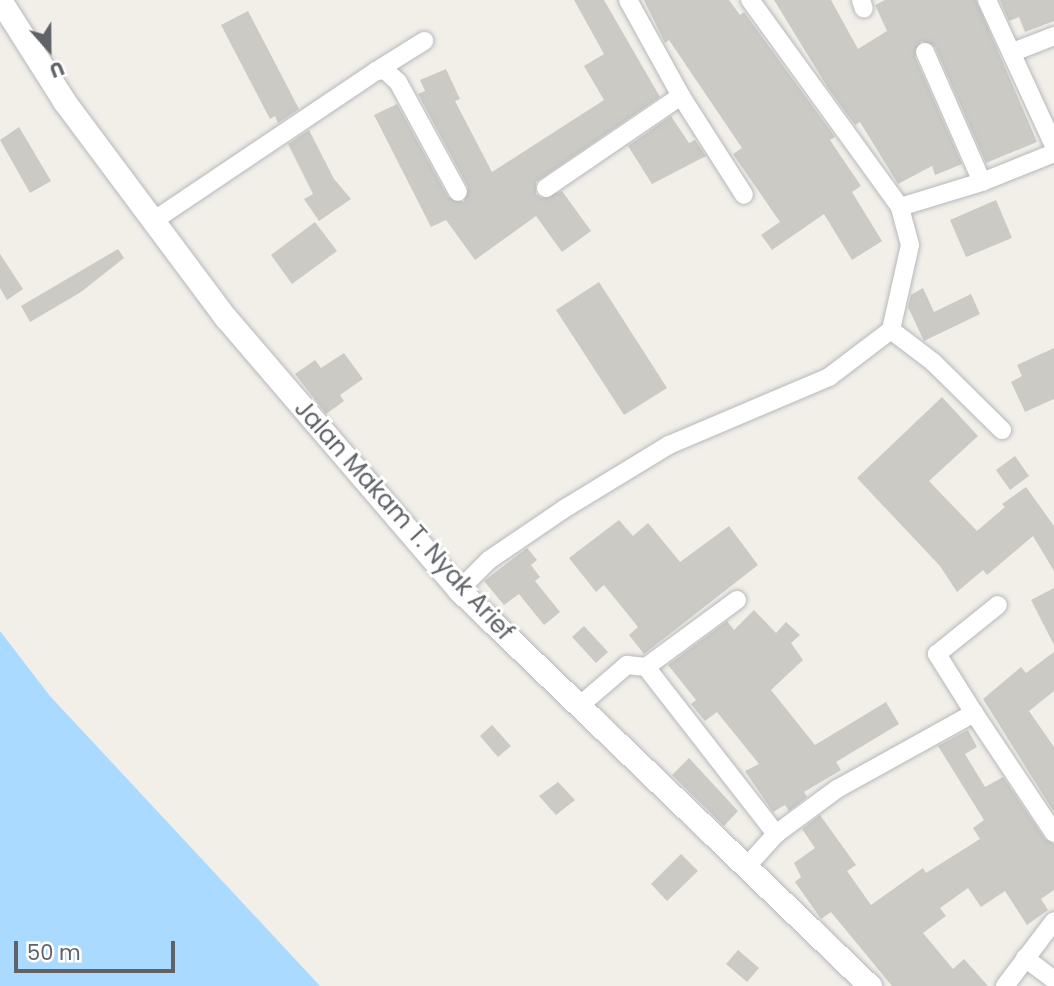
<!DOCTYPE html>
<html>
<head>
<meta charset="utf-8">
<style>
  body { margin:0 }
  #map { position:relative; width:1054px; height:986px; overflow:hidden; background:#f1efe8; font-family:Poppins,sans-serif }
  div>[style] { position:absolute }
  .water>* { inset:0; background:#aadaff }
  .building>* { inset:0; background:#cccac5 }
  .roads { filter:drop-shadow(0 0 2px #b5b8bc) drop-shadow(0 0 2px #b5b8bc) }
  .minor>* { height:18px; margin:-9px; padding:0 9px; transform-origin:9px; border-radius:9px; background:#fff }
  .tertiary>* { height:23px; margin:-11.5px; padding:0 11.5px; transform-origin:11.5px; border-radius:11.5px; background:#fff }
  span { translate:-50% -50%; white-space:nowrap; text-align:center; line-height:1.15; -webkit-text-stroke:6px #fff; paint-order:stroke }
  .street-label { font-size:24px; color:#5f6368 }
  .north { position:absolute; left:14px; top:14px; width:70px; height:70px; -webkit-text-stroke:5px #fff; paint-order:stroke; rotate:159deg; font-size:19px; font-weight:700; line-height:28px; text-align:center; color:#5f6368 }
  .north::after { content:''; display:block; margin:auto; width:24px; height:32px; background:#5f6368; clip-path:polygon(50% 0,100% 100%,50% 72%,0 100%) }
  .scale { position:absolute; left:14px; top:941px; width:161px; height:32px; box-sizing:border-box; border:4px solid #5f6368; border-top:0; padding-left:9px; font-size:21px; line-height:24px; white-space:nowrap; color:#5f6368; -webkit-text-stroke:5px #fff; paint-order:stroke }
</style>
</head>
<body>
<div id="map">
  <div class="water">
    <div style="clip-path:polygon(0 631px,50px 696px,320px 986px,0 986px)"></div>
  </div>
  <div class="building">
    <div style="clip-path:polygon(574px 0,604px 0,660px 97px,536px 182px,536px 194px,542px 198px,562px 191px,591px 231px,562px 252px,536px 216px,475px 260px,446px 220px,431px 227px,374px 115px,397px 104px,448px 197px,464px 202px,468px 187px,418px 94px,425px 91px,420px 80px,446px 69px,460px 99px,455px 101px,492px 172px,604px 100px,584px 66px,604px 54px)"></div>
    <div style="clip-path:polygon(644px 0,729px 0,740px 15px,744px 12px,835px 137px,830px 140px,861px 186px,852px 192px,882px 241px,852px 260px,824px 214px,772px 250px,761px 235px,780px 222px,733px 154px,742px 148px,669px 40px,665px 43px)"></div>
    <div style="clip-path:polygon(774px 0,831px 0,858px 49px,887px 31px,875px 5px,885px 0,976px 0,1037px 142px,986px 163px,935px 47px,921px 41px,915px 57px,962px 164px,935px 175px,932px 166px,898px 184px,860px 122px,855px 125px,828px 88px)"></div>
    <div style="clip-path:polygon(1000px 0,1054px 0,1054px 21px,1025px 32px,1019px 17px,1009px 21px)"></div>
    <div style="clip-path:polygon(248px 11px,299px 109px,278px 123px,275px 116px,270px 119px,221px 25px)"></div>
    <div style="clip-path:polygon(671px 116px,689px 143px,695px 140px,706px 156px,652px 184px,628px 146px)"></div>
    <div style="clip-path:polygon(19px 127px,51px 181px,30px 193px,0 140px)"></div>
    <div style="clip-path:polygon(309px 130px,334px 179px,351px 199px,319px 221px,304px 199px,313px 194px,288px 144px)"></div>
    <div style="clip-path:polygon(996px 200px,1012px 238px,966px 257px,950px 220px)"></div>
    <div style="clip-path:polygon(315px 222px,337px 251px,292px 284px,271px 255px)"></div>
    <div style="clip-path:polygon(118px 249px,124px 258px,81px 292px,30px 322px,21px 306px)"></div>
    <div style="clip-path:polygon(0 254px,23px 289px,7px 300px,0 288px)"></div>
    <div style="clip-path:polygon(599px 282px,667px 388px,624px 415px,556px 310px)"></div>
    <div style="clip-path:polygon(923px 288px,934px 312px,971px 294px,980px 314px,924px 341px,908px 307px,911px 295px)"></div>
    <div style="clip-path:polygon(1054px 348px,1054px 399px,1025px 412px,1011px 382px,1022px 376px,1017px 365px)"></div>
    <div style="clip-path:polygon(344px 353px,363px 379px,340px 395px,344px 401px,326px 414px,295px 374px,315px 360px,321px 368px)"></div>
    <div style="clip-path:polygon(942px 397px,978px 436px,929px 481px,977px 531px,1005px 507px,1002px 504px,1026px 487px,1054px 526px,1054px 571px,1033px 536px,987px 575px,983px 570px,957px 592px,940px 566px,857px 478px)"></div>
    <div style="clip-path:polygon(1015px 456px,1029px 476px,1010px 490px,996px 470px)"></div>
    <div style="clip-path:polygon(619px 520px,633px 536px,648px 523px,680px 562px,729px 526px,758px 565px,644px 654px,629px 635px,638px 627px,604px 585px,596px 592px,569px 558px)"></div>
    <div style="clip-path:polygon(527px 548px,537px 560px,531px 565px,540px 577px,535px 581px,560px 612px,544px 625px,519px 594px,504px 605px,484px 581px)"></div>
    <div style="clip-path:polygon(1054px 588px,1054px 645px,1031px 600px)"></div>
    <div style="clip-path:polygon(754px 610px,776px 633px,786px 622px,800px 635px,791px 643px,803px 660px,771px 690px,815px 745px,886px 702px,899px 724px,836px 762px,841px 770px,804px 792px,807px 797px,789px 811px,785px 805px,773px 812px,745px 771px,759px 764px,717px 712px,705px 721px,691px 704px,696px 700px,668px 665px,727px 621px,734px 630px)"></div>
    <div style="clip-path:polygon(584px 626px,608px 652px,596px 663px,572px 637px)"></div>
    <div style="clip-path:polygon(1054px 652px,1054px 691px,1029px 711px,1054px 747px,1054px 812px,983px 699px,1021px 667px,1026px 673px)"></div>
    <div style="clip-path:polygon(492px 725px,511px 746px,498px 757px,480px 736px)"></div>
    <div style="clip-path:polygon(968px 730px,977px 747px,965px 754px,985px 787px,1003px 777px,1045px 839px,1054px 844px,1054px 890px,1041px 899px,1048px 910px,1027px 925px,1005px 891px,981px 907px,968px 888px,940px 908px,946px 916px,923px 933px,953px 969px,964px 959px,988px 986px,892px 986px,831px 912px,821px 919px,795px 882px,801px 877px,794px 863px,815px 848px,802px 829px,820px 815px,856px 865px,847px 871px,871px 905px,923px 868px,926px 873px,980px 839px,973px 828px,984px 820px,938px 746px)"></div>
    <div style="clip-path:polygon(689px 758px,738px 811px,724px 826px,672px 775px)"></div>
    <div style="clip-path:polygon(558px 782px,575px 800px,556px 815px,539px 796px)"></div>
    <div style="clip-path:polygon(681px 854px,698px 871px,667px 901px,651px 884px)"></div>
    <div style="clip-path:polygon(738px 950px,759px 968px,747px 982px,726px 964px)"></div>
  </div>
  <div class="roads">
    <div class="minor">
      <div style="left:628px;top:0;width:110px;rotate:61.1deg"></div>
      <div style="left:681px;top:96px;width:117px;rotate:57.5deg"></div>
      <div style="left:861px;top:0;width:9px;rotate:72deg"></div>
      <div style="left:987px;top:0;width:161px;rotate:65.3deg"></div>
      <div style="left:925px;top:52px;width:142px;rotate:66.3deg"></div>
      <div style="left:1013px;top:52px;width:44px;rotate:-21.3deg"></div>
      <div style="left:376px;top:71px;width:57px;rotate:-32deg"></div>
      <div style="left:546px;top:188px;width:163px;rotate:-34.3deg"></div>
      <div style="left:900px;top:207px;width:86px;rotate:-17deg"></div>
      <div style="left:982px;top:182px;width:78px;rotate:-21.9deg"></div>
      <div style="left:153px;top:221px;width:269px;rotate:-33.9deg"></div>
      <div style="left:376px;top:71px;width:9px;rotate:-6deg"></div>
      <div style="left:385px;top:70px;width:18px;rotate:43deg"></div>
      <div style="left:398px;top:82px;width:125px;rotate:61.4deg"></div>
      <div style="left:891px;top:330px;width:53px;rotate:37.3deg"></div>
      <div style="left:933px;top:362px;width:97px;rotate:44.6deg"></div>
      <div style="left:459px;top:590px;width:42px;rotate:-45deg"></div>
      <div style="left:489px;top:560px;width:91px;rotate:-34.2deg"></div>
      <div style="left:564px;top:509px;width:123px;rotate:-31.4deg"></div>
      <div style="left:669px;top:445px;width:174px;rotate:-23deg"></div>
      <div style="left:829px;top:377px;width:78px;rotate:-37.2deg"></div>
      <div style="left:891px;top:330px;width:87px;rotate:-77.4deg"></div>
      <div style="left:910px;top:245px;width:39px;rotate:-105deg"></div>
      <div style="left:900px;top:207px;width:256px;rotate:-125.9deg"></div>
      <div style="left:646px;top:667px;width:212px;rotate:52.1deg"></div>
      <div style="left:578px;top:707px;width:65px;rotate:-40.6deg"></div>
      <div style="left:627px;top:665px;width:19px;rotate:6deg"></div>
      <div style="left:646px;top:667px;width:113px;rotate:-36.4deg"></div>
      <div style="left:974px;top:713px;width:70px;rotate:-122.1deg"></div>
      <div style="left:937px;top:654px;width:78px;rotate:-38.8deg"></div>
      <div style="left:748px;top:865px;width:42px;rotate:-47.9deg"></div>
      <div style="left:776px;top:834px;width:76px;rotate:-36.4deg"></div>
      <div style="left:837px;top:789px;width:157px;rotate:-29deg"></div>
      <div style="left:974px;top:713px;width:144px;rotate:56.3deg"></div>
      <div style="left:1025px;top:958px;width:36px;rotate:37deg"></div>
      <div style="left:1005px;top:986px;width:81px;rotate:-53deg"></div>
    </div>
    <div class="tertiary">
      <div style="left:0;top:0;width:120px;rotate:57.6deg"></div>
      <div style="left:64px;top:101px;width:271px;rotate:53.3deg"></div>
      <div style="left:226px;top:318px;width:358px;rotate:49.4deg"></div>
      <div style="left:459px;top:590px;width:571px;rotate:43.94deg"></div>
    </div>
  </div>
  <div class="street-label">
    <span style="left:404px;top:520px;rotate:48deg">Jalan Makam T. Nyak Arief</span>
  </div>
  <div class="north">U</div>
  <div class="scale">50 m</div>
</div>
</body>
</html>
